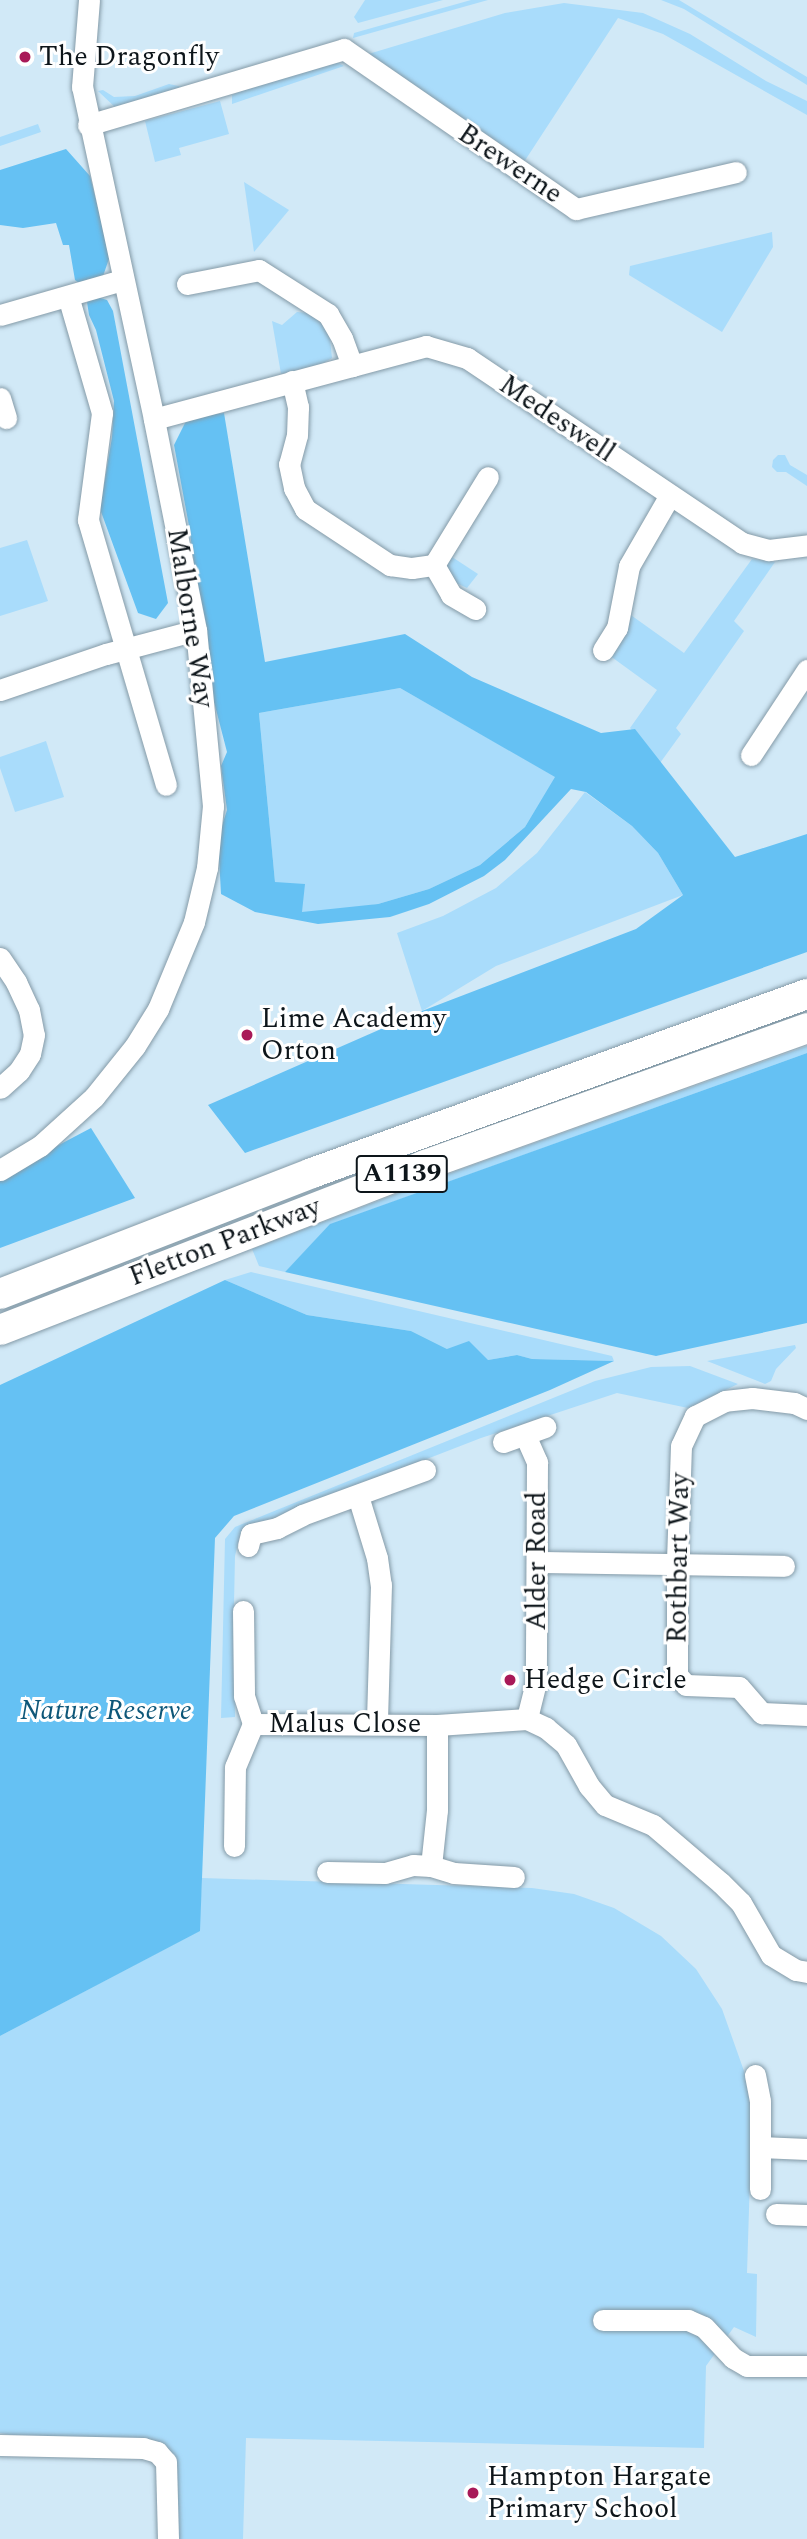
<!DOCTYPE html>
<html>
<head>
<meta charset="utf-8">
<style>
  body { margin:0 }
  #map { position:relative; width:807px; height:2539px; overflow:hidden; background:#d1e9f7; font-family:Spectral,serif }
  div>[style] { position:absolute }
  .green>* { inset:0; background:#a9dcfb }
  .forest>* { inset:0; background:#65c1f3 }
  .roads { filter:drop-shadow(0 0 2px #849aa7) drop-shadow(0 0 2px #849aa7) }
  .minor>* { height:21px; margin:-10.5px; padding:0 10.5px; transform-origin:10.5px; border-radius:10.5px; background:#fff }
  .highway>* { height:30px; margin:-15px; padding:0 15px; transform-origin:15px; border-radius:15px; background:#fff }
  .dots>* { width:19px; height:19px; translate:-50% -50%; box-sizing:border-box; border:4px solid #fff; border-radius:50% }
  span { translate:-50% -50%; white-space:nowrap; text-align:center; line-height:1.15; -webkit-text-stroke:6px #fff; paint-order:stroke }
  .shield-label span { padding:2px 5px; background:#fff; border:2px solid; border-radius:5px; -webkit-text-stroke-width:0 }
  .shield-label { font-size:26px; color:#0d151a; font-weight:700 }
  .poi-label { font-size:28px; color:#0d151a }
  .left { translate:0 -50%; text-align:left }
  .street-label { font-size:28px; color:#0d151a }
  .park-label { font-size:28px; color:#0e5779; font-style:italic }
</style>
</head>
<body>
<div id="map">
  <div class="green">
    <div style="clip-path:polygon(365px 0,443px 0,358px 23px,354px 17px)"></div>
    <div style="clip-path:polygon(471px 0,488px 0,353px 38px,354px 33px)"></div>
    <div style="clip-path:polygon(661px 0,679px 0,807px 77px,807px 85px,684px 9px)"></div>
    <div style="clip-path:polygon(564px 3px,643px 13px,690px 34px,766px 81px,807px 101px,807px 115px,663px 34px,618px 18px,524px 162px,365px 55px,505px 13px)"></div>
    <div style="clip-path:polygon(335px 61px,344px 66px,232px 104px,232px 95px,250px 87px)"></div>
    <div style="clip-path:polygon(169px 84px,183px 87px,117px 109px,98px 91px,103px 90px,114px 97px,135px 96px)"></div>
    <div style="clip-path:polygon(220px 101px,229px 134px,179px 148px,181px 155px,155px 162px,145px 121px)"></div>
    <div style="clip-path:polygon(38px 124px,41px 132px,0 146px,0 137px)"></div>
    <div style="clip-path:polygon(244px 182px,289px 210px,254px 252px)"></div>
    <div style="clip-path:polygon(772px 232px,773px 247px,722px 332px,629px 275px,630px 266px)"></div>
    <div style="clip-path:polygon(297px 312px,309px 313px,329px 330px,332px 358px,320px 365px,281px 374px,272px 321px,282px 325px)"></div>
    <div style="clip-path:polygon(778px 455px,785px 455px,790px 465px,807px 475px,807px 486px,786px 472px,777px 472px,772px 467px,773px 460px)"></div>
    <div style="clip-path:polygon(27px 540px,48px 601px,0 616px,0 548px)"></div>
    <div style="clip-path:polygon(449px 555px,478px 574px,467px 588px,450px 580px,442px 565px)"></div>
    <div style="clip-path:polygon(752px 559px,775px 562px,734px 621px,744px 631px,676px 728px,681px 734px,660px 763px,630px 728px,657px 690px,602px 650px,628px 613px,684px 653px)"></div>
    <div style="clip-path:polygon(400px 688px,556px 777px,525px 827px,480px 865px,429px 889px,378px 904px,330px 912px,302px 912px,275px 882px,259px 713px)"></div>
    <div style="clip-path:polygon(46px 741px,64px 797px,15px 812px,0 768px,0 757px)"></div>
    <div style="clip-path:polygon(585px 792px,632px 826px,658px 853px,683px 895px,496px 966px,422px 1011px,397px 933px,443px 916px,496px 888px,537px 853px)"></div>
    <div style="clip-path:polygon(807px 1046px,807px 1053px,331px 1224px,285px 1272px,259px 1266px,252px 1249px,459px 1170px)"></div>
    <div style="clip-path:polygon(251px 1272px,612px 1356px,614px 1361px,532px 1359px,517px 1355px,488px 1360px,447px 1349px,411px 1331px,307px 1315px,225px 1280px)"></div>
    <div style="clip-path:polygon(795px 1345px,796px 1348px,776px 1369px,771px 1381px,765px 1384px,707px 1361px)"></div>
    <div style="clip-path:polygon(690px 1366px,738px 1384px,688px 1408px,617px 1393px,481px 1438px,241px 1531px,235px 1556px,234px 1604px,235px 1717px,221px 1718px,225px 1539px,235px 1527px,595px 1381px,651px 1367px)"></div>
    <div style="clip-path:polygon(202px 1878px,532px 1888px,574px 1894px,614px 1908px,661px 1936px,696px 1969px,722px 2009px,744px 2071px,752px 2114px,747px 2273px,757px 2274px,756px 2337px,734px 2327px,706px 2366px,704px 2448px,246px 2438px,243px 2539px,174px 2539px,175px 2464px,0 2433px,0 2036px,199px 1931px)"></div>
  </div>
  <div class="forest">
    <div style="clip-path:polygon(66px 149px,90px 176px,110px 256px,102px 279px,83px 286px,75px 280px,69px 245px,63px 245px,56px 223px,23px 228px,0 225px,0 170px)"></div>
    <div style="clip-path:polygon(94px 296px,107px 300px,113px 311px,168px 603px,156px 619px,138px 613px,100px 509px,112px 437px,114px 401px,96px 330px,89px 315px,87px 302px)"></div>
    <div style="clip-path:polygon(evenodd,224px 413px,265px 662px,405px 634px,472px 677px,601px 733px,635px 729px,735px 857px,807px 834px,807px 952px,245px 1153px,208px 1105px,422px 1011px,636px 929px,683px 895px,658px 853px,632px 826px,586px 792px,571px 789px,505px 860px,484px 876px,429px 904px,390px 917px,318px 924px,255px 912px,221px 894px,218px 838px,227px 810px,221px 766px,227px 752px,212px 694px,189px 526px,174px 445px,188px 417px,224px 413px,400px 688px,555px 777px,525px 827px,480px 865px,429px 889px,378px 904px,302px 912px,305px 884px,275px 882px,259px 713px,400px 688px)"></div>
    <div style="clip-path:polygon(807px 1053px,807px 1323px,656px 1356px,285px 1272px,330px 1224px)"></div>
    <div style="clip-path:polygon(91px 1128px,135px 1198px,0 1248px,0 1176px)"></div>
    <div style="clip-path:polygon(225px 1280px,307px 1315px,411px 1331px,447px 1349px,469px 1341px,488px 1360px,517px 1355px,532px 1359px,614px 1361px,550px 1390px,234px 1516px,215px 1538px,200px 1931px,0 2036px,0 1385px)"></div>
  </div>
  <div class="roads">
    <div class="minor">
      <div style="left:88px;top:125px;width:267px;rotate:-16.5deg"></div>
      <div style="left:344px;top:49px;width:282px;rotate:34.6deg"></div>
      <div style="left:576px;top:209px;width:164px;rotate:-13deg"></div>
      <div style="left:187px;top:284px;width:73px;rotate:-11deg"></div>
      <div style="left:259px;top:270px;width:82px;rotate:32.5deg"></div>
      <div style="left:328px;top:314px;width:28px;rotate:60deg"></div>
      <div style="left:342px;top:338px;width:30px;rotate:70deg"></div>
      <div style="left:68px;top:296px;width:122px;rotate:73.8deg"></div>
      <div style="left:102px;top:413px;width:108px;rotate:97.5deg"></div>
      <div style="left:88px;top:520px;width:276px;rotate:73.6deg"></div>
      <div style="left:0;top:315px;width:127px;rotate:-16deg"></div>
      <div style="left:292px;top:381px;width:27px;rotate:77deg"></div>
      <div style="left:298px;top:407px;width:28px;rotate:92deg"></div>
      <div style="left:297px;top:435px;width:30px;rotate:105deg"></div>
      <div style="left:289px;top:464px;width:25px;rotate:78deg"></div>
      <div style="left:294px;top:488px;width:24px;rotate:62deg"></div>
      <div style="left:305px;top:509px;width:102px;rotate:33.4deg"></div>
      <div style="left:390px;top:565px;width:22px;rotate:8deg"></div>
      <div style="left:412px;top:568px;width:22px;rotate:-8deg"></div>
      <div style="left:434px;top:565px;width:103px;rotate:-58.5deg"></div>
      <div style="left:0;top:398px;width:21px;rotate:73deg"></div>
      <div style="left:154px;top:419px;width:282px;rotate:-15deg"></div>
      <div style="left:426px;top:346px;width:43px;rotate:16.3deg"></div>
      <div style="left:467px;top:358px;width:331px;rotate:33.9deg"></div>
      <div style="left:742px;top:543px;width:28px;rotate:15deg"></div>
      <div style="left:769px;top:550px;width:38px;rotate:-7deg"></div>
      <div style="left:434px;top:565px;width:34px;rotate:60deg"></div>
      <div style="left:451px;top:595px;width:28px;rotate:30deg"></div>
      <div style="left:603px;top:650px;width:26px;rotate:-58deg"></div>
      <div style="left:617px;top:628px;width:63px;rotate:-79deg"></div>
      <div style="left:629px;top:566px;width:82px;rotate:-60deg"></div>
      <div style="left:0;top:690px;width:112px;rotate:-18.8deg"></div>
      <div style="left:106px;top:654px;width:93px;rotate:-14.9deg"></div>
      <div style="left:751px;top:755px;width:102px;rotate:-56.6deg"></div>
      <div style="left:0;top:958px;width:29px;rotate:56deg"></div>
      <div style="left:16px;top:982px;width:31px;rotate:65deg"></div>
      <div style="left:29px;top:1010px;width:25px;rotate:79deg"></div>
      <div style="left:34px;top:1035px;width:19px;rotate:102deg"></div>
      <div style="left:30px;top:1054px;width:20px;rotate:123deg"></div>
      <div style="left:19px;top:1071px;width:25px;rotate:138deg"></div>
      <div style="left:0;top:1170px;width:47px;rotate:-31deg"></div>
      <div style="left:40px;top:1146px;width:73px;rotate:-42.2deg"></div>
      <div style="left:94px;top:1097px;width:65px;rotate:-51.2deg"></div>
      <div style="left:135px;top:1046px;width:44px;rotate:-58.1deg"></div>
      <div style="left:158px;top:1009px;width:94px;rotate:-67.5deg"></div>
      <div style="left:194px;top:922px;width:56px;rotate:-76.5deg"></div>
      <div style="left:207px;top:868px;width:62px;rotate:-84.5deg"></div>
      <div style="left:213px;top:806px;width:177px;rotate:-95.5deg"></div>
      <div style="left:196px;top:630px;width:215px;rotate:-101.3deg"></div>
      <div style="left:154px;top:419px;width:340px;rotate:-102.2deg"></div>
      <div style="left:82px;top:87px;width:87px;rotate:-85.4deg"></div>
      <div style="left:807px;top:1409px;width:14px;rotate:-155deg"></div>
      <div style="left:794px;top:1403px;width:42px;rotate:-173.2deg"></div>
      <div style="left:752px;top:1398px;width:27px;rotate:174deg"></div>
      <div style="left:725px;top:1401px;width:34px;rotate:153deg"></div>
      <div style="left:695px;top:1416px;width:33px;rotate:115deg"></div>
      <div style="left:681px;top:1446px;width:117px;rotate:92deg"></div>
      <div style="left:677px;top:1563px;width:112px;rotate:90deg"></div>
      <div style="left:677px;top:1675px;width:13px;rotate:48deg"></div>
      <div style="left:686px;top:1685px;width:53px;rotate:2.2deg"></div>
      <div style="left:739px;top:1687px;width:35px;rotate:49deg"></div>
      <div style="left:762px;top:1713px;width:45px;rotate:2.5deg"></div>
      <div style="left:525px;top:1435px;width:30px;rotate:66deg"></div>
      <div style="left:537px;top:1462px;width:220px;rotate:90.3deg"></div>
      <div style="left:536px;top:1682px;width:38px;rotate:104deg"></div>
      <div style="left:503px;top:1442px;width:45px;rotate:-19.7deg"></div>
      <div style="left:358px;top:1496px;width:65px;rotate:73deg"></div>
      <div style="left:377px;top:1558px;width:27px;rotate:82deg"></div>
      <div style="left:381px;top:1585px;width:137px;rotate:91.7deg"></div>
      <div style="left:248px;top:1546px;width:12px;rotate:-76deg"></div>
      <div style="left:251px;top:1534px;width:27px;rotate:-13deg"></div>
      <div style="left:277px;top:1528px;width:28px;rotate:-27deg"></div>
      <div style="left:302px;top:1515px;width:131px;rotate:-20.1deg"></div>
      <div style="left:537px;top:1562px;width:247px;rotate:0.9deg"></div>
      <div style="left:243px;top:1611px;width:85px;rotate:89.3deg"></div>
      <div style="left:244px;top:1696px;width:29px;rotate:72deg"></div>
      <div style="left:234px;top:1846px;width:79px;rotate:-89.3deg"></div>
      <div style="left:235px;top:1767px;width:47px;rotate:-67.3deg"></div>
      <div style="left:253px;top:1724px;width:184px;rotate:0.3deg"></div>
      <div style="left:437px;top:1725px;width:90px;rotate:-3.8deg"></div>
      <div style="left:527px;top:1719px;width:21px;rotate:25deg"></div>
      <div style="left:546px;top:1728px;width:26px;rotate:40deg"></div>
      <div style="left:566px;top:1745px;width:47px;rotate:60.7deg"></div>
      <div style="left:589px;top:1786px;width:25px;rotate:50deg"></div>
      <div style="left:605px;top:1805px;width:52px;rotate:22.6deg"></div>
      <div style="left:653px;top:1825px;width:89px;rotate:40.5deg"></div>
      <div style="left:721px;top:1883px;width:28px;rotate:45deg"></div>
      <div style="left:741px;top:1903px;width:60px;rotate:60deg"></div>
      <div style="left:771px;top:1955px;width:29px;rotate:31deg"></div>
      <div style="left:796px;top:1970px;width:11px;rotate:10deg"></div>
      <div style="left:431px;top:1866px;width:56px;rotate:-83.9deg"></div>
      <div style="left:437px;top:1810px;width:85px;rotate:-90deg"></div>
      <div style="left:327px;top:1872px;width:58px;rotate:1deg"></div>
      <div style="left:385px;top:1873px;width:29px;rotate:-16deg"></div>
      <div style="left:413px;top:1865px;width:18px;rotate:3deg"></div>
      <div style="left:431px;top:1866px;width:24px;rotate:17deg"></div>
      <div style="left:454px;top:1873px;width:60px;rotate:3.8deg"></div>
      <div style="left:755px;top:2075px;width:26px;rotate:79deg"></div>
      <div style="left:760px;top:2101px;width:88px;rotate:90deg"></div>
      <div style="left:760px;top:2147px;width:47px;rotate:2.4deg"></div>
      <div style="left:776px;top:2214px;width:31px;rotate:2deg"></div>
      <div style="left:603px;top:2320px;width:85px"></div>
      <div style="left:688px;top:2320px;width:17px;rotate:24deg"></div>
      <div style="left:704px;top:2327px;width:42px;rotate:46.9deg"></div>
      <div style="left:733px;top:2358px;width:16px;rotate:30deg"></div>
      <div style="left:747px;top:2366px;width:60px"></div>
      <div style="left:0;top:2445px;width:143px;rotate:1.2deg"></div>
      <div style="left:143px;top:2448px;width:15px;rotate:16deg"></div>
      <div style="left:157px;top:2452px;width:13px;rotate:48deg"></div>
      <div style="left:166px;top:2462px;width:77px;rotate:88.5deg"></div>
    </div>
    <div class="highway">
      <div style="left:0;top:1294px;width:335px;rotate:-21.2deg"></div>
      <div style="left:312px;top:1173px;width:526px;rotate:-19.88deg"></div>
      <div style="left:0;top:1330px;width:456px;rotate:-21.2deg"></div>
      <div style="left:425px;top:1165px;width:406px;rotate:-19.7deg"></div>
    </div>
  </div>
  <div class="dots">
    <div style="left:25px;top:57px;background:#a81958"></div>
    <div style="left:247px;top:1035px;background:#a81958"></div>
    <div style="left:510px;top:1680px;background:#a81958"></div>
    <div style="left:473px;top:2493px;background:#a81958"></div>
  </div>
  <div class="shield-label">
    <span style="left:402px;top:1174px">A1139</span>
  </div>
  <div class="poi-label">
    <span class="left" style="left:39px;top:57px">The Dragonfly</span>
    <span class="left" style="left:261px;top:1035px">Lime Academy<br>Orton</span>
    <span class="left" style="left:524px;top:1680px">Hedge Circle</span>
    <span class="left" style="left:487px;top:2493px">Hampton Hargate<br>Primary School</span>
  </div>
  <div class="street-label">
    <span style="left:510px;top:164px;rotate:34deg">Brewerne</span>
    <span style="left:557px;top:419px;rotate:34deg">Medeswell</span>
    <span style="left:190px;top:618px;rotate:81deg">Malborne Way</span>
    <span style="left:225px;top:1242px;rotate:-21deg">Fletton Parkway</span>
    <span style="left:679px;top:1558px;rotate:-89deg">Rothbart Way</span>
    <span style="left:537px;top:1561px;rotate:-90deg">Alder Road</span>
    <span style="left:345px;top:1724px">Malus Close</span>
  </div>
  <div class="park-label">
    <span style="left:106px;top:1711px">Nature Reserve</span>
  </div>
</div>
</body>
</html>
